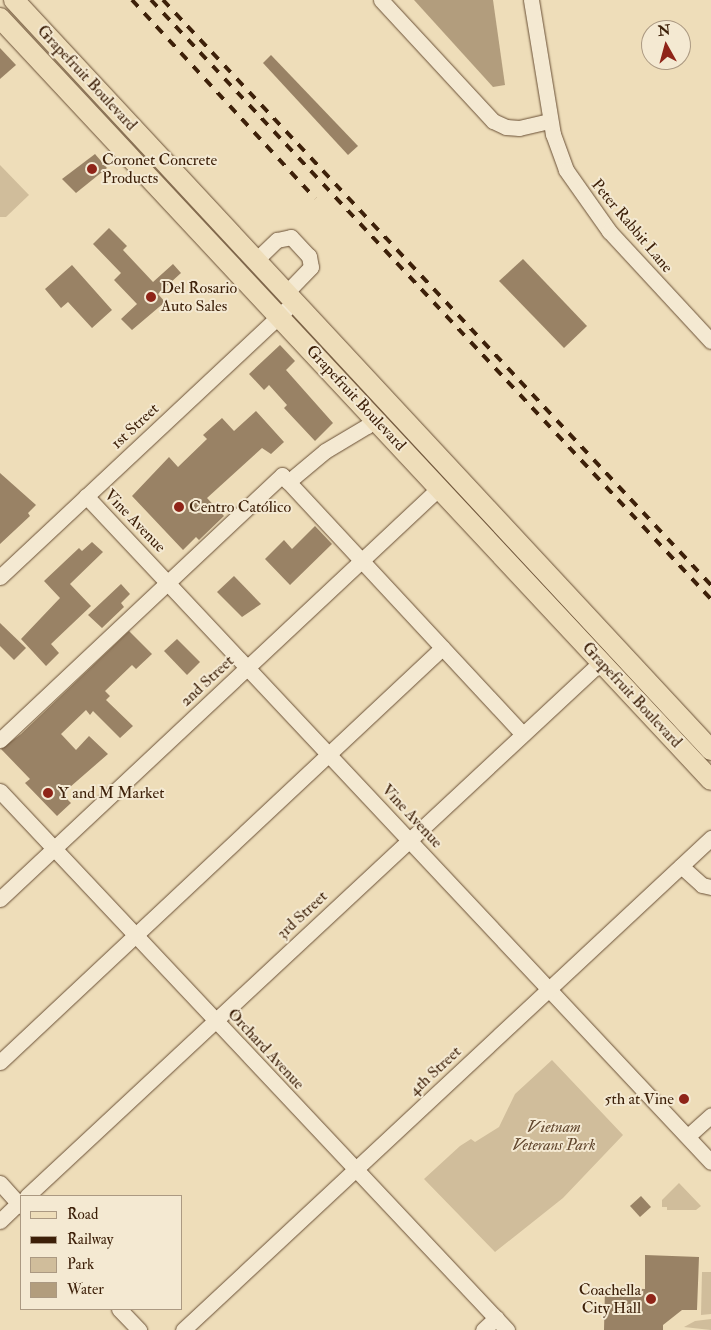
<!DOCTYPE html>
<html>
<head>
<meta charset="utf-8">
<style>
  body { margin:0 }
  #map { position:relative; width:711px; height:1330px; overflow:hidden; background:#eeddb9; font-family:"IM FELL Double Pica",serif }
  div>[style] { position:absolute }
  .green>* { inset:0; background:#d0bd9b }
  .water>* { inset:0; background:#b29d7d }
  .building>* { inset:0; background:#998265 }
  .roads { filter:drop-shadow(0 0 1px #694f35) drop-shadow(0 0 1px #694f35) }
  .minor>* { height:15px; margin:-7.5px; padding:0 7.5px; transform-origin:7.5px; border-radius:7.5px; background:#f4e9d2 }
  .major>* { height:20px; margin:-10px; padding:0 10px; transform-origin:10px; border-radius:10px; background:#eeddb9 }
  .rail>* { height:4px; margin-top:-2px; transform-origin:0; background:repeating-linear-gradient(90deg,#3d2009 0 9px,transparent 0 18px) }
  .dots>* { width:14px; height:14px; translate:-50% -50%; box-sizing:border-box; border:2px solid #f4e9d2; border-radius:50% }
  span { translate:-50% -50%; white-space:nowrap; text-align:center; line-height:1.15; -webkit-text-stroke:4px #f4e9d2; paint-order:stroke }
  .street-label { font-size:16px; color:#3d2009 }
  .poi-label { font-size:16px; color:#3d2009 }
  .left { translate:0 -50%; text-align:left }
  .right { translate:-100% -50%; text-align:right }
  .park-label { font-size:16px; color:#62472e; font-style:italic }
  .legend { position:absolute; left:20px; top:1195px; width:162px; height:115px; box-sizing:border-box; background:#f4e9d2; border:1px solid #ab9982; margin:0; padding:6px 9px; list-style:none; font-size:15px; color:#3d2009 }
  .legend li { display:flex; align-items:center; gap:10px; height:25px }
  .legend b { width:25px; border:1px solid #ab9982 }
  .north { position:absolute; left:641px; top:20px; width:50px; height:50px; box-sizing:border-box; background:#f4e9d2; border:1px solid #ab9982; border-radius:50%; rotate:353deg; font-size:14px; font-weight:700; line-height:20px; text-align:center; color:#3d2009 }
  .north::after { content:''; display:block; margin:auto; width:18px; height:22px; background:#8f2418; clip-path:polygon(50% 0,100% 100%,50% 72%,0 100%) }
</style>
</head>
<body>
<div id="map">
  <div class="green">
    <div style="clip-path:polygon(0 165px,29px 195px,6px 217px,0 217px)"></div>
    <div style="clip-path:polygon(552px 1060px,623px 1135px,563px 1198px,495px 1252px,424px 1179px,460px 1146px,471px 1139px,475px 1142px,499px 1127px,515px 1094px)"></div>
    <div style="clip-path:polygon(679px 1183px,701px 1206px,696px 1210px,667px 1210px,667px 1207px,662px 1207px,662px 1200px)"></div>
    <div style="clip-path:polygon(702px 1272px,711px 1272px,711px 1314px,701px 1315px)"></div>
    <div style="clip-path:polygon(711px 1319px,711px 1330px,684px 1327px,695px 1321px)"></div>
  </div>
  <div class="water">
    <div style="clip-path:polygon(414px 0,493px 0,505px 85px,493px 87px)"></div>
  </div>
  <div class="building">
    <div style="clip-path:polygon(0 48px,16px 65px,0 79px)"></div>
    <div style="clip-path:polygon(271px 55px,358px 146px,348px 155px,263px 63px)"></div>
    <div style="clip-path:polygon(95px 154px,107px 168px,76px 193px,62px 179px)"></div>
    <div style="clip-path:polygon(109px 228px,127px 246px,123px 250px,153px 282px,173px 264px,181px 273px,158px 294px,165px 302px,132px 330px,121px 319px,137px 304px,114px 280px,121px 273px,93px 244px)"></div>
    <div style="clip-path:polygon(523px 259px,587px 326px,564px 348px,499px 281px)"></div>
    <div style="clip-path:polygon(72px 265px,112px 310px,92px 328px,68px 302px,61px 308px,45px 289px)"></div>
    <div style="clip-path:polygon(280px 345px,295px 361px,286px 370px,333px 423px,315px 441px,284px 408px,287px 405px,269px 385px,264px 390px,249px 374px)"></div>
    <div style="clip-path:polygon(256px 411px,284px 442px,271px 454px,262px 448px,207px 498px,224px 516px,199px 540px,196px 537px,183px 550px,132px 496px,169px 457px,178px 467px,207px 439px,203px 435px,222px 418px,234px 431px)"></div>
    <div style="clip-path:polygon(0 473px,36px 505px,28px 513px,30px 516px,0 544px)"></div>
    <div style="clip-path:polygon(315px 526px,332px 544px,290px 585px,265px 559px,284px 540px,292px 549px)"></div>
    <div style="clip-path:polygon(92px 542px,103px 552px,70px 584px,91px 606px,51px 644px,59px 653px,46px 666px,21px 639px,60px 598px,44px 581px,79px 548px,82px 551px)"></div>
    <div style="clip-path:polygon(234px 576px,261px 604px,242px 617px,217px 592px)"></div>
    <div style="clip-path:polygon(121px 584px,130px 594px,121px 603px,124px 607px,102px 628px,88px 615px)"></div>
    <div style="clip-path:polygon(0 623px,26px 648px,14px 660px,0 646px)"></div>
    <div style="clip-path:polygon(129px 631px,152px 654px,136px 669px,132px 665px,105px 691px,110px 696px,106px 700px,133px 726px,120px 738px,93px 711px,90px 715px,86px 710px,61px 734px,76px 750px,89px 736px,108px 754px,62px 794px,71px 803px,57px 816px,25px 783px,30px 779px,1px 749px,21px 734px)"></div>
    <div style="clip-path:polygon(177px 639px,200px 662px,187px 675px,164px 651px)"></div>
    <div style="clip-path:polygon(641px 1196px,651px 1207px,640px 1217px,630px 1206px)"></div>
    <div style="clip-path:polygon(645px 1255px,699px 1257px,697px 1310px,682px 1310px,663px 1325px,663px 1330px,604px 1330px,605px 1288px,645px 1289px)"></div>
  </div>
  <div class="roads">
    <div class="minor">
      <div style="left:381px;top:0;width:165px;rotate:47.2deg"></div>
      <div style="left:493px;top:121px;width:14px;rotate:25deg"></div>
      <div style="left:506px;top:127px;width:13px;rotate:4deg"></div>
      <div style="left:519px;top:128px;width:32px;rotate:-13deg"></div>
      <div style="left:531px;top:0;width:136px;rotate:80.7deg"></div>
      <div style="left:553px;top:134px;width:38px;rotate:70deg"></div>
      <div style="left:566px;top:170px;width:75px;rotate:54.8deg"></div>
      <div style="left:609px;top:231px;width:150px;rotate:47.2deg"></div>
      <div style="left:256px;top:260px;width:29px;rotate:-44deg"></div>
      <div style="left:277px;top:240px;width:14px;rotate:-12deg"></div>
      <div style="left:291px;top:237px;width:26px;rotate:47deg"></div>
      <div style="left:309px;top:256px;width:11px;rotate:80deg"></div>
      <div style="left:311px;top:267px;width:36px;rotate:134deg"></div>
      <div style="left:288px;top:482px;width:48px;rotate:-40deg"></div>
      <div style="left:325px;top:451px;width:49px;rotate:-30.8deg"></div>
      <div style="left:367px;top:426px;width:11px;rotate:-45deg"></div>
      <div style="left:86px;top:496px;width:913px;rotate:46.82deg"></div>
      <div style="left:0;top:577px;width:392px;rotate:-43.1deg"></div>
      <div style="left:0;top:740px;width:387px;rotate:-43.2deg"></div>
      <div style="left:282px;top:475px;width:352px;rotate:47.1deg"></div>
      <div style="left:0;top:791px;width:740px;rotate:46.75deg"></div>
      <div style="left:681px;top:866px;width:28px;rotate:42deg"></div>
      <div style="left:702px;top:885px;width:9px;rotate:13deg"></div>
      <div style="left:0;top:899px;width:601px;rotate:-43.11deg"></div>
      <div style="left:0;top:1062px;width:606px;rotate:-43.13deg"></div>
      <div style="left:688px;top:1136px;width:31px;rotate:-42deg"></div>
      <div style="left:0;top:1183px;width:31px;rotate:48deg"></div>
      <div style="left:27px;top:1196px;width:785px;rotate:-42.94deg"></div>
      <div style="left:0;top:1221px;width:29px;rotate:-44deg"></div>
      <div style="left:119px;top:1309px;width:29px;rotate:46deg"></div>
      <div style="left:183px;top:1330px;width:722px;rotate:-42.98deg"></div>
      <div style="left:483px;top:1330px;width:18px;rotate:-43deg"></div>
    </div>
    <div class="major">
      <div style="left:14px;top:0;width:1024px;rotate:47.1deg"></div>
      <div style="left:0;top:18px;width:1042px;rotate:46.98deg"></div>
    </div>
  </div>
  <div class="rail">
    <div style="left:132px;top:0;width:270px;rotate:47.3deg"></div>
    <div style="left:151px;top:0;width:820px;rotate:46.93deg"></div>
    <div style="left:163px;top:0;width:802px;rotate:46.87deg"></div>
  </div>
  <div class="dots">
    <div style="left:92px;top:169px;background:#8f2418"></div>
    <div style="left:151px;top:297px;background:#8f2418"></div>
    <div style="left:179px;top:507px;background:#8f2418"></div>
    <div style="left:48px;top:793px;background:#8f2418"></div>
    <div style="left:684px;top:1099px;background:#8f2418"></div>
    <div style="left:651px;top:1299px;background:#8f2418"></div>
  </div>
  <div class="street-label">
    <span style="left:87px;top:78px;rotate:47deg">Grapefruit Boulevard</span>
    <span style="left:632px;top:226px;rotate:50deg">Peter Rabbit Lane</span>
    <span style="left:356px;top:398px;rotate:47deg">Grapefruit Boulevard</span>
    <span style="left:135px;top:426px;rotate:-43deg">1st Street</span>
    <span style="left:135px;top:521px;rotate:46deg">Vine Avenue</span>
    <span style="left:207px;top:681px;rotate:-43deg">2nd Street</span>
    <span style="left:632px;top:695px;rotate:47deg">Grapefruit Boulevard</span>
    <span style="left:412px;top:816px;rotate:47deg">Vine Avenue</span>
    <span style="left:302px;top:915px;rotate:-43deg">3rd Street</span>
    <span style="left:266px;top:1049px;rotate:47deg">Orchard Avenue</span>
    <span style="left:435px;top:1071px;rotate:-43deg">4th Street</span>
  </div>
  <div class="poi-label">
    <span class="left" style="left:102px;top:169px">Coronet Concrete<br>Products</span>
    <span class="left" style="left:161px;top:297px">Del Rosario<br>Auto Sales</span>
    <span class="left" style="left:189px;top:507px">Centro Católico</span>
    <span class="left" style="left:58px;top:793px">Y and M Market</span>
    <span class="right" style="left:674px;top:1099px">5th at Vine</span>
    <span class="right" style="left:641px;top:1299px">Coachella<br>City Hall</span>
  </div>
  <div class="park-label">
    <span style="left:554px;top:1136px">Vietnam<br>Veterans Park</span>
  </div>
  <ul class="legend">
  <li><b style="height:6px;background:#eeddb9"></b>Road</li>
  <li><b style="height:6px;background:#3d2009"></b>Railway</li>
  <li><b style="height:14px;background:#d0bd9b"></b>Park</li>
  <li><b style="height:14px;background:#b29d7d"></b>Water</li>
  </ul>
  <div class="north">N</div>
</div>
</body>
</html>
